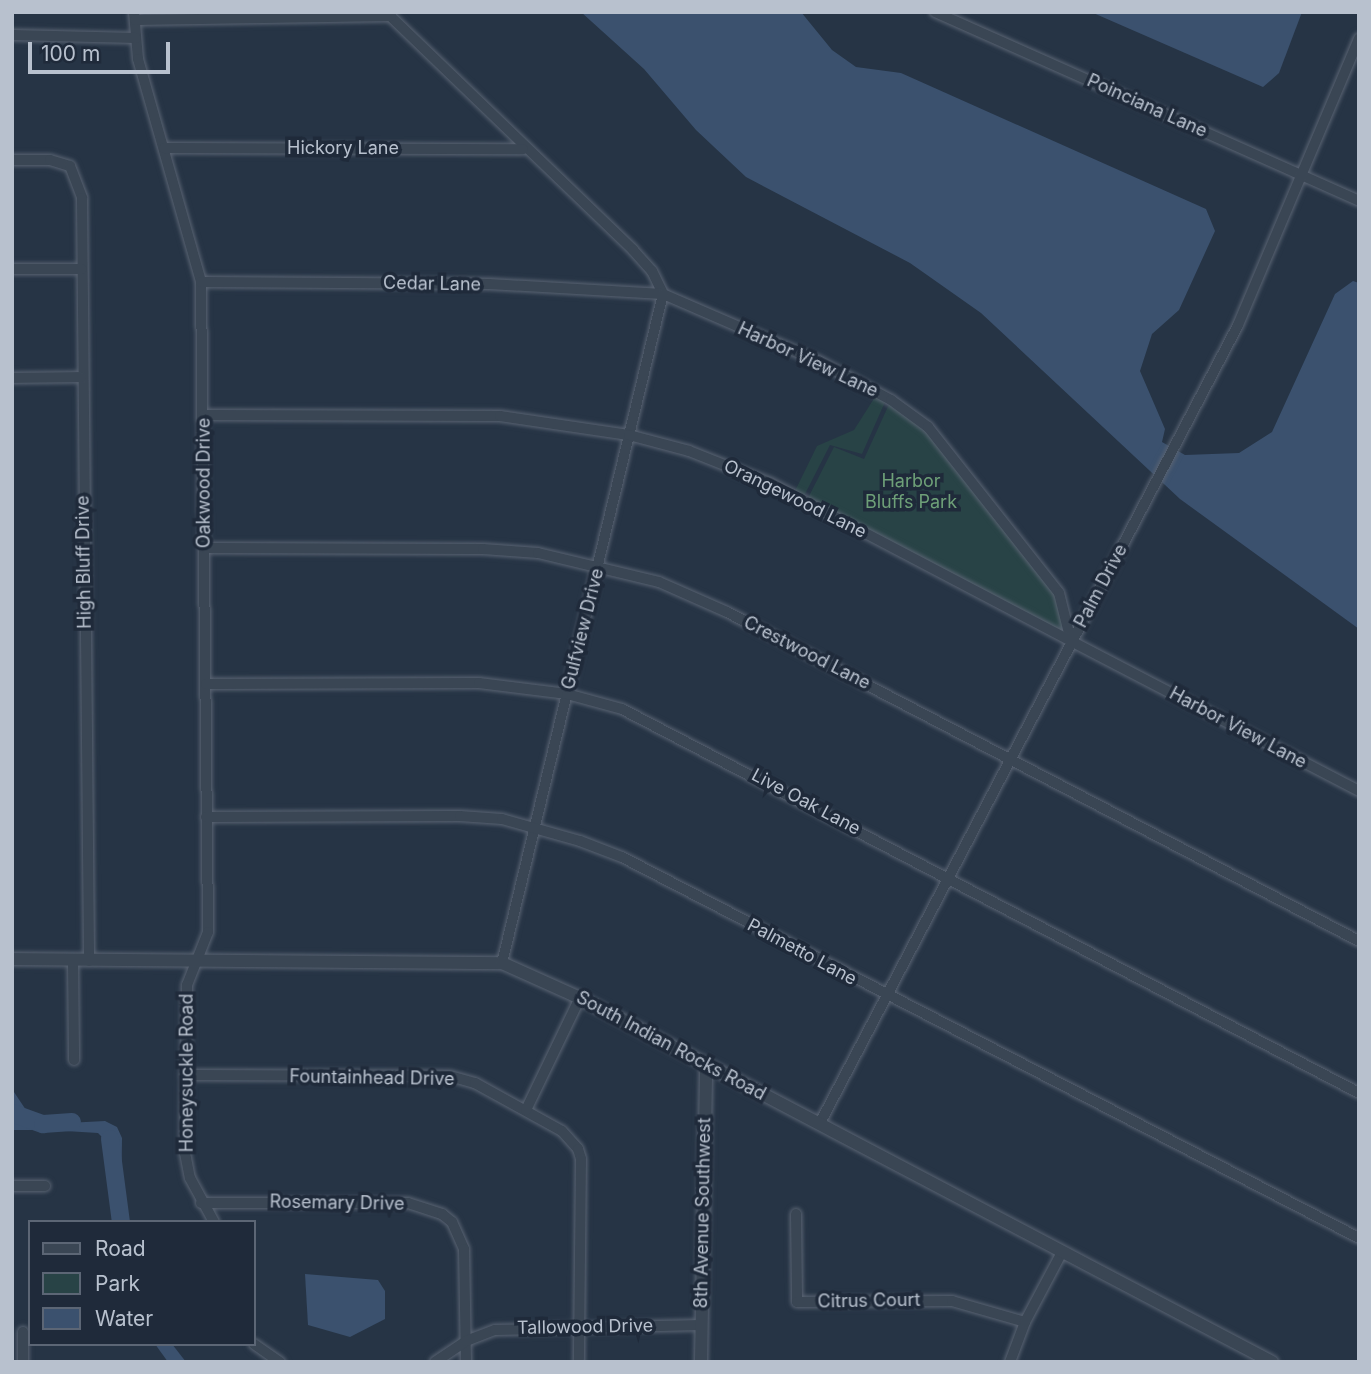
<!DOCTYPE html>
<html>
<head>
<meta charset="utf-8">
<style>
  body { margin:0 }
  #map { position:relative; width:1371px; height:1374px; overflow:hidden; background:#263445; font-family:Inter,sans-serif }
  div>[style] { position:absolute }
  .green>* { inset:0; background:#284346 }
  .water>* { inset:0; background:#3b516e }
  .river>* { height:18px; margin:-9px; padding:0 9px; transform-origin:9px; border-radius:9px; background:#3b516e }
  .roads { filter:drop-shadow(0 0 2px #596372) drop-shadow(0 0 2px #596372) }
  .minor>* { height:10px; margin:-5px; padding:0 5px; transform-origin:5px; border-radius:5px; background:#3a4654 }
  .tertiary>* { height:12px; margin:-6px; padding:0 6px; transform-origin:6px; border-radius:6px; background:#3a4654 }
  span { translate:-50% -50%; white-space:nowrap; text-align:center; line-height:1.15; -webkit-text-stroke:7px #1f2a3a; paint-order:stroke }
  .street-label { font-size:18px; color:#b8c1ce }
  .park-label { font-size:18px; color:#6ea078 }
  .frame { position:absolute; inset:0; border:14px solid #b8c1ce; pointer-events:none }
  .legend { position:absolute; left:28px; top:1220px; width:228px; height:126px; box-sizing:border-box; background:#1f2a3a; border:2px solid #5c6675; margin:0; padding:9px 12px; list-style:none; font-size:21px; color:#b8c1ce }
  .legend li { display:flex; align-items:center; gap:14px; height:35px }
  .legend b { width:35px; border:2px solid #5c6675 }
  .scale { position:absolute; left:28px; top:42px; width:142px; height:32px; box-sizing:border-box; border:4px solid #b8c1ce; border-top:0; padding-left:9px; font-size:21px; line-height:24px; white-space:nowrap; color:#b8c1ce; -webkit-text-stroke:5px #1f2a3a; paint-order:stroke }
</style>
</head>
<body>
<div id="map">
  <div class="green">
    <div style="clip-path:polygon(875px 397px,885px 402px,862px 454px,830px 445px,804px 496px,795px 491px,817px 446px,854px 430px)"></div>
    <div style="clip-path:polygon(891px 400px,928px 427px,1059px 593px,1071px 641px,806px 502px,834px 447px,864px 459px)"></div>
  </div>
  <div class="water">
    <div style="clip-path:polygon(581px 12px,801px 12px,832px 50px,856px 67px,901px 73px,1206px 209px,1215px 231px,1179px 310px,1152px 334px,1140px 371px,1165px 429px,1162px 442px,1185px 455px,1239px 453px,1272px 432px,1335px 294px,1353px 281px,1359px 283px,1359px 629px,1180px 499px,981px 313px,910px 263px,746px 177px,696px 130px,644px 69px)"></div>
    <div style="clip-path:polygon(1091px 12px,1302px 12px,1279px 73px,1263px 87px)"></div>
    <div style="clip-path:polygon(12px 1089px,26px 1110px,42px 1117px,45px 1130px,12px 1130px)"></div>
    <div style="clip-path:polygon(105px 1121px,117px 1127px,122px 1138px,121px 1216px,126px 1222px,115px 1222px,116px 1176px,110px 1145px,98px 1133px,49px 1130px,48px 1124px)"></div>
    <div style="clip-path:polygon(305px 1274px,378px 1280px,385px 1291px,385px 1319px,350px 1337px,308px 1325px)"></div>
    <div style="clip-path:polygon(155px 1344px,172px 1344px,186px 1362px,168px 1362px)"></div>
  </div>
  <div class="river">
    <div style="left:12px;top:1113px;width:33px;rotate:20deg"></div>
    <div style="left:43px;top:1124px;width:29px;rotate:-4deg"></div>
    <div style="left:110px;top:1139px;width:84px;rotate:82.5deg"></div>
  </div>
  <div class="roads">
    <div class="minor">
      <div style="left:134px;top:12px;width:47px;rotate:85.1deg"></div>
      <div style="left:138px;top:59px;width:232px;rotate:74.2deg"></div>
      <div style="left:201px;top:282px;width:650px;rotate:89.38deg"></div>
      <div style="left:208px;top:932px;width:57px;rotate:111.6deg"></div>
      <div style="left:187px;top:985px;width:168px;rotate:90.7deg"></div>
      <div style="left:185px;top:1153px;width:25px;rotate:79deg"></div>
      <div style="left:190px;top:1178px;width:50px;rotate:61.4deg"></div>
      <div style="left:386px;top:12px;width:343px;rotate:43.9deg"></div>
      <div style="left:633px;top:250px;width:28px;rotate:48deg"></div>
      <div style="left:652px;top:271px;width:25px;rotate:64deg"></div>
      <div style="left:663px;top:294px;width:169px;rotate:23.4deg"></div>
      <div style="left:818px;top:361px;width:83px;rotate:28.1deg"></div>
      <div style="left:891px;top:400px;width:46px;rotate:36.1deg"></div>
      <div style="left:928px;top:427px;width:211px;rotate:51.7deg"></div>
      <div style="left:1059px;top:593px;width:49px;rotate:76deg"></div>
      <div style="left:1071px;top:641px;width:325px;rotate:27.5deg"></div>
      <div style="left:935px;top:12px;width:464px;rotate:24deg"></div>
      <div style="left:135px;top:20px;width:256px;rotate:-0.9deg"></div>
      <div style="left:12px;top:35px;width:124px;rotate:1.4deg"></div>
      <div style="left:164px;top:148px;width:359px;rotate:0.2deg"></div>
      <div style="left:12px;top:160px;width:38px"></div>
      <div style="left:50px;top:160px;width:21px;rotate:17deg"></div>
      <div style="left:70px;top:166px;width:34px;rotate:69deg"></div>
      <div style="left:82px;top:198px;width:763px;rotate:89.47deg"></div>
      <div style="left:12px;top:269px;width:70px"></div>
      <div style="left:201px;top:282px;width:288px;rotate:0.4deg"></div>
      <div style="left:489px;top:284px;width:174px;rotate:3.3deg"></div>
      <div style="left:663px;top:294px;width:688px;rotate:103.53deg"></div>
      <div style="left:12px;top:378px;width:69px;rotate:-0.8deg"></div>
      <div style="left:204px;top:415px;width:296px;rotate:0.2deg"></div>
      <div style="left:500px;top:416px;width:130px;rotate:8.4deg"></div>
      <div style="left:629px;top:435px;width:62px;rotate:14.9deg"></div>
      <div style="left:689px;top:451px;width:87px;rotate:21.6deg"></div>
      <div style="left:770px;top:483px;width:340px;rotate:27.7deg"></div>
      <div style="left:204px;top:548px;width:279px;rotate:0.2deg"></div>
      <div style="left:483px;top:549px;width:55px;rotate:4.2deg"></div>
      <div style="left:538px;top:553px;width:124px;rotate:13.5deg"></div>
      <div style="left:659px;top:582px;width:74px;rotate:23.8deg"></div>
      <div style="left:727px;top:612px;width:713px;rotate:27.5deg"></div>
      <div style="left:206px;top:684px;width:273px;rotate:-0.2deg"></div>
      <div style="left:479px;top:683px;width:89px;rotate:7.1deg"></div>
      <div style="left:567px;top:694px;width:57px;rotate:15.3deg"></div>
      <div style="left:622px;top:709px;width:831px;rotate:27.52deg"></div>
      <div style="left:206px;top:817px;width:254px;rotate:-0.2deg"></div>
      <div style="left:460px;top:816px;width:42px;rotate:4.1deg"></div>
      <div style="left:502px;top:819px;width:81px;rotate:15.8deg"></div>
      <div style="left:580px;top:841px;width:45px;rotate:20.9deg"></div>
      <div style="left:622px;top:857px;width:830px;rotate:27.34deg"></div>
      <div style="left:73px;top:960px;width:100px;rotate:89.4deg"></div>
      <div style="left:185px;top:1075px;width:265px;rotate:0.2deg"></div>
      <div style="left:450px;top:1076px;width:26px;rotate:16deg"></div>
      <div style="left:475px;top:1083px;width:99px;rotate:28.9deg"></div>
      <div style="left:562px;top:1131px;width:24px;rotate:48deg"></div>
      <div style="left:578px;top:1149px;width:10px;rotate:73deg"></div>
      <div style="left:581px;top:1159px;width:203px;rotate:90.6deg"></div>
      <div style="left:526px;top:1110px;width:124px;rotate:-64.3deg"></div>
      <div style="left:820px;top:1123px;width:901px;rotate:-62.35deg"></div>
      <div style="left:1238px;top:325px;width:311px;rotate:-67.1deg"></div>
      <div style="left:12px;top:1186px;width:33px"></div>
      <div style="left:201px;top:1203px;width:207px"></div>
      <div style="left:408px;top:1203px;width:36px;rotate:18deg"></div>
      <div style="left:442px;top:1214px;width:13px;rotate:39deg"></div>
      <div style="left:452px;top:1222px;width:30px;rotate:66deg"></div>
      <div style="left:464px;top:1249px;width:113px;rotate:89deg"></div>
      <div style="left:796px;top:1214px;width:88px;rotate:89.3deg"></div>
      <div style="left:797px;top:1302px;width:155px;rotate:-0.4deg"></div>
      <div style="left:952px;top:1301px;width:76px;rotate:16deg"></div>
      <div style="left:23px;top:1332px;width:30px;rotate:90deg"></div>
      <div style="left:254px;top:1344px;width:32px;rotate:35deg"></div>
      <div style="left:435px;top:1362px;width:37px;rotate:-34deg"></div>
      <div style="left:466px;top:1341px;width:31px;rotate:-21deg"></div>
      <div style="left:495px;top:1330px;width:206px;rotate:-1.4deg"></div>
      <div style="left:1010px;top:1362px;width:43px;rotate:-69.4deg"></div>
      <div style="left:1025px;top:1322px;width:79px;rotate:-62.1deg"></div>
    </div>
    <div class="tertiary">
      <div style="left:12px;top:959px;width:490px;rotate:0.5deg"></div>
      <div style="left:502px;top:963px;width:85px;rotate:24.2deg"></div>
      <div style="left:580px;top:998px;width:782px;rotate:27.74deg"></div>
      <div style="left:701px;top:1362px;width:297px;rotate:-89deg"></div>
    </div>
  </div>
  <div class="street-label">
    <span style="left:1147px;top:106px;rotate:24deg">Poinciana Lane</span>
    <span style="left:343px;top:148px">Hickory Lane</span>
    <span style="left:432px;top:284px;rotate:1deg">Cedar Lane</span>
    <span style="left:808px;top:360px;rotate:25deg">Harbor View Lane</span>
    <span style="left:204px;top:483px;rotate:-90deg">Oakwood Drive</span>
    <span style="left:795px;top:499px;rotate:26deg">Orangewood Lane</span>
    <span style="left:84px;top:562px;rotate:-91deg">High Bluff Drive</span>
    <span style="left:1101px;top:586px;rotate:-62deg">Palm Drive</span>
    <span style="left:583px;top:629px;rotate:-76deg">Gulfview Drive</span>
    <span style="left:807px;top:653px;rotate:27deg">Crestwood Lane</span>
    <span style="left:1238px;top:728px;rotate:28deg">Harbor View Lane</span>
    <span style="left:806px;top:802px;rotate:28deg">Live Oak Lane</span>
    <span style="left:802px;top:952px;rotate:28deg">Palmetto Lane</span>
    <span style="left:671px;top:1046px;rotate:28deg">South Indian Rocks Road</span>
    <span style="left:187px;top:1073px;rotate:-90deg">Honeysuckle Road</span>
    <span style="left:372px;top:1078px;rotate:1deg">Fountainhead Drive</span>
    <span style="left:337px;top:1203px;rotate:1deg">Rosemary Drive</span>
    <span style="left:703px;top:1213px;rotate:-89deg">8th Avenue Southwest</span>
    <span style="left:869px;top:1301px;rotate:-1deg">Citrus Court</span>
    <span style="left:585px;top:1327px;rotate:-1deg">Tallowood Drive</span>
  </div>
  <div class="park-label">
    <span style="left:911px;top:492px">Harbor<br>Bluffs Park</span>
  </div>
  <div class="frame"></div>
  <ul class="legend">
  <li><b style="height:9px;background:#3a4654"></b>Road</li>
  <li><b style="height:19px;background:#284346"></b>Park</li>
  <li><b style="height:19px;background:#3b516e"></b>Water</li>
  </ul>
  <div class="scale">100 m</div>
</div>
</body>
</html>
